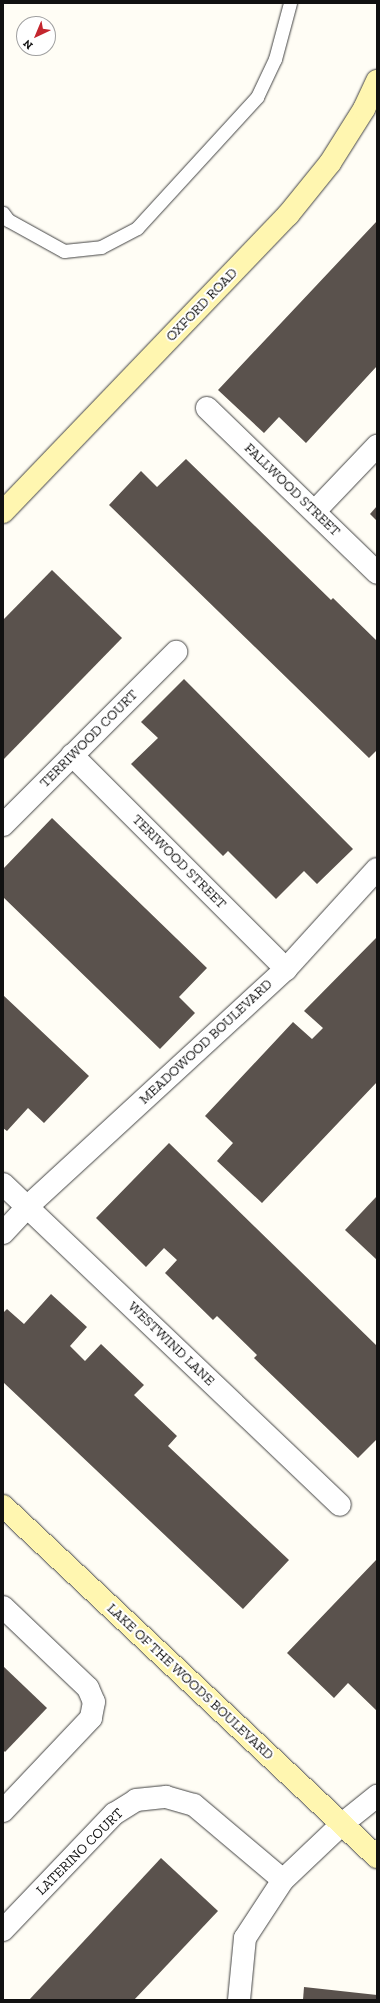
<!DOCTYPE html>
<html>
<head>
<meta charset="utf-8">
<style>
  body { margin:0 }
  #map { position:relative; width:380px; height:2003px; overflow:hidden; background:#fffdf5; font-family:"Zilla Slab",serif }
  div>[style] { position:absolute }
  .building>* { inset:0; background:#5a524d }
  .roads { filter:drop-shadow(0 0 1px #444) drop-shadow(0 0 1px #444) }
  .lane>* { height:13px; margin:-6.5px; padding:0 6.5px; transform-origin:6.5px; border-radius:6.5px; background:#fff }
  .street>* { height:22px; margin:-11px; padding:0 11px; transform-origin:11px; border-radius:11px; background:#fff }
  .secondary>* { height:22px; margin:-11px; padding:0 11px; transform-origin:11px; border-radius:11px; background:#fff6b0 }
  span { translate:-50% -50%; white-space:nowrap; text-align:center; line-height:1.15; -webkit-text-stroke:4px #fff; paint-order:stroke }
  .street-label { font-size:14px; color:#111 }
  .frame { position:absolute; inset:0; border:4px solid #111; pointer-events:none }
  .north { position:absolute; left:16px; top:16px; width:40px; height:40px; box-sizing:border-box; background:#fff; border:1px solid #a0a0a0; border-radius:50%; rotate:224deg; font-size:11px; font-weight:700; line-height:16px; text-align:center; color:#111 }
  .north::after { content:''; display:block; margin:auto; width:14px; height:18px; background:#c4262e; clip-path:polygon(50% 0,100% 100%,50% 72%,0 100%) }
</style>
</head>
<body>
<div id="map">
  <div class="building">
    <div style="clip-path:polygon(377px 221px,377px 366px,306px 443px,279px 417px,264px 433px,218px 390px)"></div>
    <div style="clip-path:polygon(186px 459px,331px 600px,333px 598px,377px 641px,377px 750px,369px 758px,109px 505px,141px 471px,157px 487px)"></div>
    <div style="clip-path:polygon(377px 506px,377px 521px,370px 514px)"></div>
    <div style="clip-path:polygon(52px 570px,122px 638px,3px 760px,3px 620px)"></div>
    <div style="clip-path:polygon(184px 679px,353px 849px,317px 884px,304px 871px,276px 899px,228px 851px,223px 856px,131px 764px,158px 738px,141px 722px)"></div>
    <div style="clip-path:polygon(52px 818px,207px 968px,179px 997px,195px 1013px,160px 1049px,3px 897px,3px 869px)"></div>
    <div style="clip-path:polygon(377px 937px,377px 1082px,262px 1203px,217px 1161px,233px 1143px,205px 1116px,293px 1022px,312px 1039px,323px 1028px,304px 1011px)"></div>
    <div style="clip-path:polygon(3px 995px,89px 1076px,44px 1123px,28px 1108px,7px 1131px,3px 1128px)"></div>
    <div style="clip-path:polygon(169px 1143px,377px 1346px,377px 1439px,358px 1458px,254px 1358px,257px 1355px,217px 1316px,213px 1320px,165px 1273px,177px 1260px,164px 1248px,146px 1267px,96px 1218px)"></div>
    <div style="clip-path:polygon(377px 1196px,377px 1260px,345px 1230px)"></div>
    <div style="clip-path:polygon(51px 1294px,87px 1327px,70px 1346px,85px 1361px,101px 1344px,144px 1385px,134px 1395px,177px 1436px,168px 1446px,289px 1560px,243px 1609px,3px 1382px,3px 1313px,7px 1309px,24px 1324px)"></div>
    <div style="clip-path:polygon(377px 1559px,377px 1709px,376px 1710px,348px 1683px,334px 1698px,287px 1653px)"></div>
    <div style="clip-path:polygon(3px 1666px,47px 1708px,5px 1752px,3px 1750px)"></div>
    <div style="clip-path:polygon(161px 1858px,218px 1911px,134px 2000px,29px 2000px)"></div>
    <div style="clip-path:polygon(304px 1987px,377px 1995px,377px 2000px,303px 2000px)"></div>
  </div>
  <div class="roads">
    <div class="lane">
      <div style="left:3px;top:213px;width:9px;rotate:54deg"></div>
      <div style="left:8px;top:220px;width:64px;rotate:29deg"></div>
      <div style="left:64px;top:251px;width:37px;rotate:-6deg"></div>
      <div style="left:101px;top:247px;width:41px;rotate:-27.8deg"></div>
      <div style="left:137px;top:228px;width:178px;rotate:-47.5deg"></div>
      <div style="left:257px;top:97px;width:42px;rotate:-64.7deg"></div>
      <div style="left:275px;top:59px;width:58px;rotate:-75deg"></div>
    </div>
    <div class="street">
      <div style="left:207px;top:408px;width:237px;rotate:44.1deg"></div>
      <div style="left:315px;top:511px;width:90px;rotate:-46.4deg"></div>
      <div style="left:72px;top:755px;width:303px;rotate:45deg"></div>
      <div style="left:3px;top:825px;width:245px;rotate:-45deg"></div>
      <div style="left:3px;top:1184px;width:465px;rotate:43.6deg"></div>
      <div style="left:3px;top:1233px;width:35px;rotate:-47deg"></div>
      <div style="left:27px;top:1207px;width:352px;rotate:-42.6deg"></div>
      <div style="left:286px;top:969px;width:135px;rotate:-47.7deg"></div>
      <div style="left:3px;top:1607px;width:117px;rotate:43.6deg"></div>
      <div style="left:88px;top:1688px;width:15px;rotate:67deg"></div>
      <div style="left:94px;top:1702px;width:16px;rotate:101deg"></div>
      <div style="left:91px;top:1718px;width:128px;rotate:133.4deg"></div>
      <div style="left:3px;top:1930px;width:161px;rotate:-46.3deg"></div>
      <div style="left:114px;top:1814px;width:26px;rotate:-32deg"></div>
      <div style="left:136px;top:1800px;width:30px;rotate:-6deg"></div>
      <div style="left:166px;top:1797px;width:29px;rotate:16deg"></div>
      <div style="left:194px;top:1805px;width:116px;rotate:40.1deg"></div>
      <div style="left:239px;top:2000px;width:62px;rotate:-84.5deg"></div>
      <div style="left:245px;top:1938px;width:69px;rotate:-56.8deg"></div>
      <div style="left:283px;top:1880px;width:81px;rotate:-43.5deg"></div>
      <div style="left:342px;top:1824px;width:45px;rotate:-38.7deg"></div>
    </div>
    <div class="secondary">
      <div style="left:3px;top:512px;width:412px;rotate:-46.2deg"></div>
      <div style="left:288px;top:215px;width:67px;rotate:-51.1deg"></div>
      <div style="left:330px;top:163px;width:64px;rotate:-57.8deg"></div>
      <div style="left:364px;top:109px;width:31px;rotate:-65deg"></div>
      <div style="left:3px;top:1506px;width:513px;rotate:43.18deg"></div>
    </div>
  </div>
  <div class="street-label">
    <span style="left:202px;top:305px;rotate:-46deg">OXFORD ROAD</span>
    <span style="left:292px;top:490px;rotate:44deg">FALLWOOD STREET</span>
    <span style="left:89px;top:739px;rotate:-45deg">TERRIWOOD COURT</span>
    <span style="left:179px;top:862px;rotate:45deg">TERIWOOD STREET</span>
    <span style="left:206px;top:1042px;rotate:-43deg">MEADOWOOD BOULEVARD</span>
    <span style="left:171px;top:1344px;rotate:44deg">WESTWIND LANE</span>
    <span style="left:190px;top:1682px;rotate:43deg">LAKE OF THE WOODS BOULEVARD</span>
    <span style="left:80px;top:1852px;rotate:-45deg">LATERINO COURT</span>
  </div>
  <div class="frame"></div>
  <div class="north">N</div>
</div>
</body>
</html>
